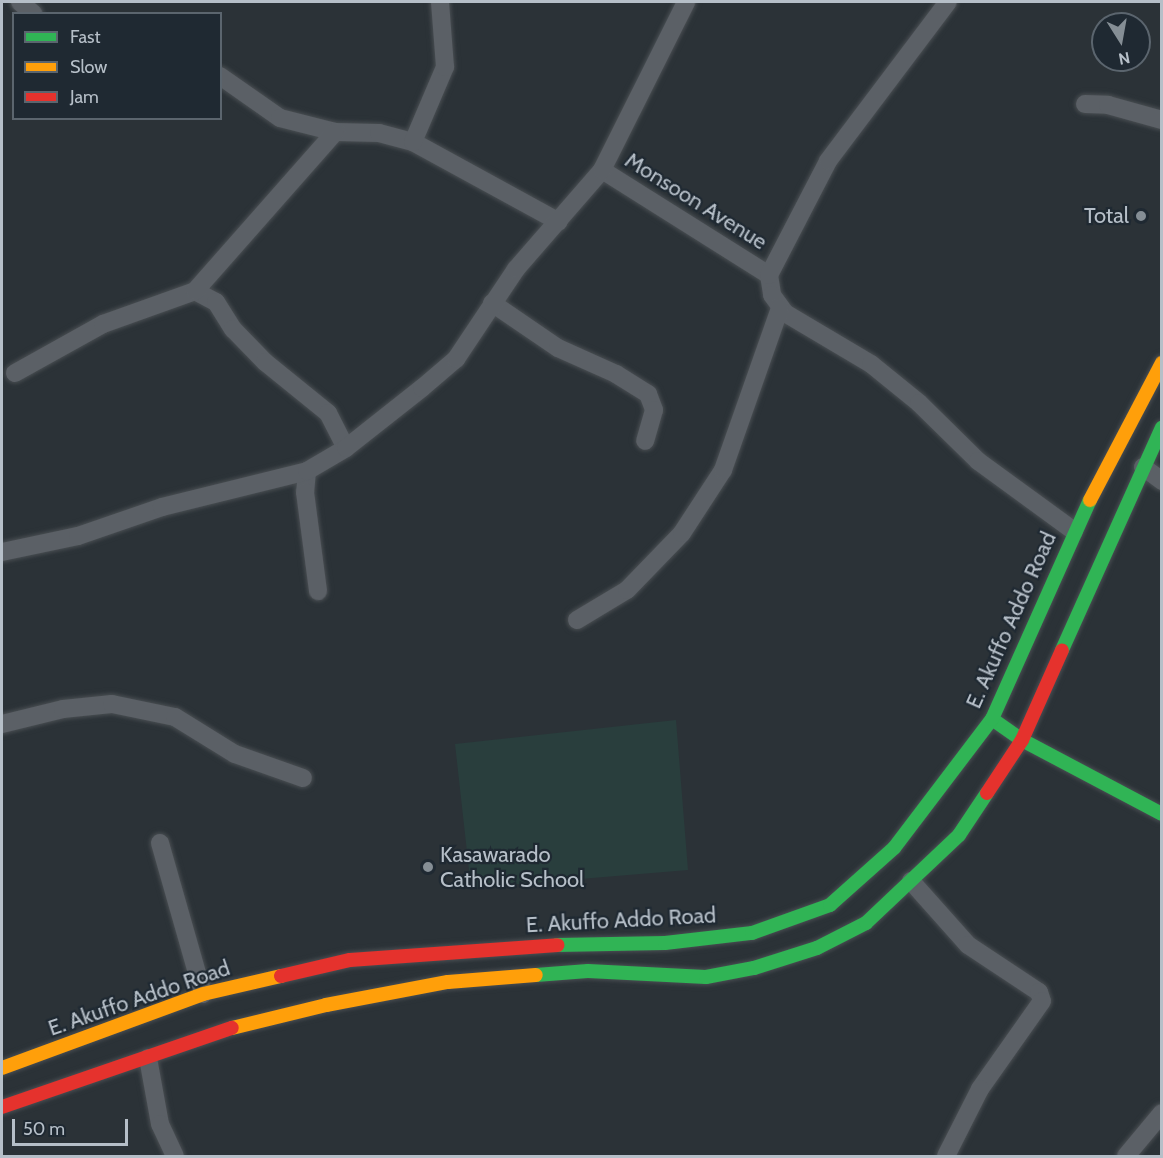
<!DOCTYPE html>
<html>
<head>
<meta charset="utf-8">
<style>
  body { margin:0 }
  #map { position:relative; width:1163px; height:1158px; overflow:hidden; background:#2b3237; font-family:Cabin,sans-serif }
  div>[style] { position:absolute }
  .green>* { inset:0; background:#293e3d }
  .roads { filter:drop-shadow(0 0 2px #494e52) drop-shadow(0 0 2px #494e52) }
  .street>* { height:18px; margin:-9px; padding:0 9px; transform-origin:9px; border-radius:9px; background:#5b6066 }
  .fast>* { height:14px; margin:-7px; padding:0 7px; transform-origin:7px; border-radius:7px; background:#30b455 }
  .slow>* { height:14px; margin:-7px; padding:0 7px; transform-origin:7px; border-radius:7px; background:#ff9f0a }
  .jam>* { height:14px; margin:-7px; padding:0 7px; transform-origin:7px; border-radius:7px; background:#e5322d }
  .dots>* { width:16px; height:16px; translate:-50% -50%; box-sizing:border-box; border:3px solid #1f2932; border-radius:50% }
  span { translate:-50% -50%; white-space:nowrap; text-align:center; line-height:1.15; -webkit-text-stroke:4.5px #1f2932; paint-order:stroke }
  .street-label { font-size:22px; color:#b6bfc8 }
  .poi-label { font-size:22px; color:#b6bfc8 }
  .right { translate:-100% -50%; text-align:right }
  .left { translate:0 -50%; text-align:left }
  .frame { position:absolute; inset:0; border:3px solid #b6bfc8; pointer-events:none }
  .legend { position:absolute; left:12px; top:12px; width:210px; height:108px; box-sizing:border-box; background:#1f2932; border:2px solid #5b656e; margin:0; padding:8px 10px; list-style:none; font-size:18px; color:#b6bfc8 }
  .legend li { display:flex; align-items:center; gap:12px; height:30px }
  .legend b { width:30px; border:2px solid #5b656e }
  .north { position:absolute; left:1091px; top:12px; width:60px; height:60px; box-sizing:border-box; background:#1f2932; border:2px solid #5b656e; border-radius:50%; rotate:169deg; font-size:16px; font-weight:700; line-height:24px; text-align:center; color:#b6bfc8 }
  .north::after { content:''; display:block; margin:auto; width:21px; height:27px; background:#858e95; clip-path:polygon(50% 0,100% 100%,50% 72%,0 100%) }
  .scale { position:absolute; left:12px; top:1119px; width:116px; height:27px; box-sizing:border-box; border:3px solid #b6bfc8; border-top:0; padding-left:8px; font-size:18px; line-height:21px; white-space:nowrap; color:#b6bfc8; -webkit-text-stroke:4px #1f2932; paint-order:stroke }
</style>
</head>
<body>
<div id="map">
  <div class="green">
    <div style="clip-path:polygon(676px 720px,688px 870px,471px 888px,455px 744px)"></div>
  </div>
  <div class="roads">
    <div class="street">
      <div style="left:20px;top:2px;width:18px;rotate:41deg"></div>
      <div style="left:220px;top:76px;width:73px;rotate:35deg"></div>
      <div style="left:280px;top:118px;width:57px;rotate:14.3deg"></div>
      <div style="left:335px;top:132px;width:44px;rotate:1.3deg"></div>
      <div style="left:379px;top:133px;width:35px;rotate:15deg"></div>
      <div style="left:413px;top:142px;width:166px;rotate:28.7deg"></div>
      <div style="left:1085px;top:104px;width:23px;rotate:2deg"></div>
      <div style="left:1108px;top:105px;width:56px;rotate:15.5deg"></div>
      <div style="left:413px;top:142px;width:82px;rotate:-66.9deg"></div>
      <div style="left:445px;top:67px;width:65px;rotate:-94.4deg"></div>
      <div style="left:602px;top:170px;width:197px;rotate:32.2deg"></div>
      <div style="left:769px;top:275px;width:20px;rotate:81deg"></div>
      <div style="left:772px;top:295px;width:22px;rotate:54deg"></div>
      <div style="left:785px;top:313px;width:100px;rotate:30.7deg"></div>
      <div style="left:871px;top:364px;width:62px;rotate:39.1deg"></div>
      <div style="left:919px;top:403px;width:83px;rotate:44.5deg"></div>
      <div style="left:978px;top:461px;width:119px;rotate:36.1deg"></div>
      <div style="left:769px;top:275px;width:128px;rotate:-62.6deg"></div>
      <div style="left:828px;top:161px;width:199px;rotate:-53deg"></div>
      <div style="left:195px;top:291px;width:24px;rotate:28deg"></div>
      <div style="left:216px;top:302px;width:32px;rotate:58deg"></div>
      <div style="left:233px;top:329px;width:46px;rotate:45.9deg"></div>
      <div style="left:265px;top:362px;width:81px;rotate:39deg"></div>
      <div style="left:328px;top:413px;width:39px;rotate:63deg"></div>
      <div style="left:492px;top:303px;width:80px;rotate:34.3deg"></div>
      <div style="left:558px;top:348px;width:64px;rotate:24.1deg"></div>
      <div style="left:616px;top:374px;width:38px;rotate:32deg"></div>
      <div style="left:648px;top:394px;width:17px;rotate:69deg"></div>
      <div style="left:654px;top:410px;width:32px;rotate:106deg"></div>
      <div style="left:15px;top:373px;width:101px;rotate:-29.1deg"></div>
      <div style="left:103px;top:324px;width:98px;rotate:-19.7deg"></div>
      <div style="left:195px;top:291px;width:212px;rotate:-48.6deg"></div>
      <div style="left:1143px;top:467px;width:24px;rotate:36deg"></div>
      <div style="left:307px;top:471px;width:21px;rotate:95deg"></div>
      <div style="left:305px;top:492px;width:100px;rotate:82.5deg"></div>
      <div style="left:2px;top:552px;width:78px;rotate:-11.9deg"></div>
      <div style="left:78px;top:536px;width:89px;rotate:-19deg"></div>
      <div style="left:162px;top:507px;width:149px;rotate:-13.9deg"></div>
      <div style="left:307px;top:471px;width:45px;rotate:-30.5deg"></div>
      <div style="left:346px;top:448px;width:97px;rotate:-38.3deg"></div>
      <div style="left:422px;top:388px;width:45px;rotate:-40.5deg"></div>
      <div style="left:456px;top:359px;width:108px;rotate:-56.3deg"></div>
      <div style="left:516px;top:269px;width:131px;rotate:-49deg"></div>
      <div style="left:602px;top:170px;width:188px;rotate:-63.4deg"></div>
      <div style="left:577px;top:620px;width:58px;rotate:-31deg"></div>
      <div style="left:627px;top:590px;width:79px;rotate:-46deg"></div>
      <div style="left:682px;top:533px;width:75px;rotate:-56.9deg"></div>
      <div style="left:723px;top:470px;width:172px;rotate:-70.6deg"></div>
      <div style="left:2px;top:724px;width:63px;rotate:-13.8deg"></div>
      <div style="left:63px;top:709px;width:49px;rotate:-5.8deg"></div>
      <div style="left:112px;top:704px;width:64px;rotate:11.7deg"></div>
      <div style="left:175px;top:717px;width:70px;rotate:31.7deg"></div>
      <div style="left:235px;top:754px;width:72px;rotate:19.4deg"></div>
      <div style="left:160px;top:843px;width:157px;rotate:74.1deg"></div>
      <div style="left:911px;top:881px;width:86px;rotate:48.3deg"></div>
      <div style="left:968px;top:945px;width:85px;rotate:33.5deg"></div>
      <div style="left:1039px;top:992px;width:9px;rotate:72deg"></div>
      <div style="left:1042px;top:1001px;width:108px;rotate:125.2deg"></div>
      <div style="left:980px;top:1089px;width:75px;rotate:116.9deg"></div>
      <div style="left:148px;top:1058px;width:67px;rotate:79.7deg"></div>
      <div style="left:160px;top:1124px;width:35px;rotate:65deg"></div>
      <div style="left:1126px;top:1156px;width:56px;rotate:-50.1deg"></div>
    </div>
    <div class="fast">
      <div style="left:1062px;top:650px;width:244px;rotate:-65.8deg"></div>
      <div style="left:992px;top:719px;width:37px;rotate:35deg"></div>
      <div style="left:1022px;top:740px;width:158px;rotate:27.9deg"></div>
      <div style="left:557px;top:945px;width:108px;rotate:-1.1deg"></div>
      <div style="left:665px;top:943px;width:88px;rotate:-6.6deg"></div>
      <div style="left:752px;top:933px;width:83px;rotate:-19.7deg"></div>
      <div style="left:830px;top:905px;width:86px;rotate:-41.7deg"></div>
      <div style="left:894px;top:848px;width:162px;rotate:-52.8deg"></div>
      <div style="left:992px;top:719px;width:240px;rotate:-65.9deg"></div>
      <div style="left:536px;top:975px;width:52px;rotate:-4.4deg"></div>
      <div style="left:588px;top:971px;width:118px;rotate:2.9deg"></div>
      <div style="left:706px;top:977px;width:49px;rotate:-10.6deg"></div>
      <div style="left:754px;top:968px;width:66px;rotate:-17.6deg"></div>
      <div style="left:817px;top:948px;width:55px;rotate:-27deg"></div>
      <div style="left:866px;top:923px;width:128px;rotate:-43.4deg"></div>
      <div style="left:959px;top:835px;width:50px;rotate:-56.3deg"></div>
    </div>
    <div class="slow">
      <div style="left:1090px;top:500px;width:155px;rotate:-62.3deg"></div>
      <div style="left:232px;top:1028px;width:97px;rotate:-13.7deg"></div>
      <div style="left:326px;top:1005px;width:124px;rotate:-10.7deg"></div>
      <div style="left:448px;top:982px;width:88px;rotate:-4.5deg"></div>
      <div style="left:2px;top:1068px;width:214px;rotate:-20.2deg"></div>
      <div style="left:203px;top:994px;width:80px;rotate:-13deg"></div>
    </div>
    <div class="jam">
      <div style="left:987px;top:793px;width:64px;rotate:-56.6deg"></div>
      <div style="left:1022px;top:740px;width:98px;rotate:-66deg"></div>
      <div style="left:281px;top:976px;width:71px;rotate:-13.1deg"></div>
      <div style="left:350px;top:960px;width:208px;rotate:-4.1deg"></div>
      <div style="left:2px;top:1107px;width:243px;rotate:-19deg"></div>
    </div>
  </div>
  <div class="dots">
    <div style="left:1141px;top:216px;background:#858e95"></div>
    <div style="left:428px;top:867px;background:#858e95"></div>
  </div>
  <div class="street-label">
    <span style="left:696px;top:201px;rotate:32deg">Monsoon Avenue</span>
    <span style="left:1011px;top:620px;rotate:-66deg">E. Akuffo Addo Road</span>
    <span style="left:621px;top:920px;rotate:-3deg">E. Akuffo Addo Road</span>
    <span style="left:139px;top:998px;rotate:-19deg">E. Akuffo Addo Road</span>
  </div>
  <div class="poi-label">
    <span class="right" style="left:1129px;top:216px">Total</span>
    <span class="left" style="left:440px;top:867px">Kasawarado<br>Catholic School</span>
  </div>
  <div class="frame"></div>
  <ul class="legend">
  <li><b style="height:8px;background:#30b455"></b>Fast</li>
  <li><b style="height:8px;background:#ff9f0a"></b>Slow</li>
  <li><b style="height:8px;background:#e5322d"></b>Jam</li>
  </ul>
  <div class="north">N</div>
  <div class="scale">50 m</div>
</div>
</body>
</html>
